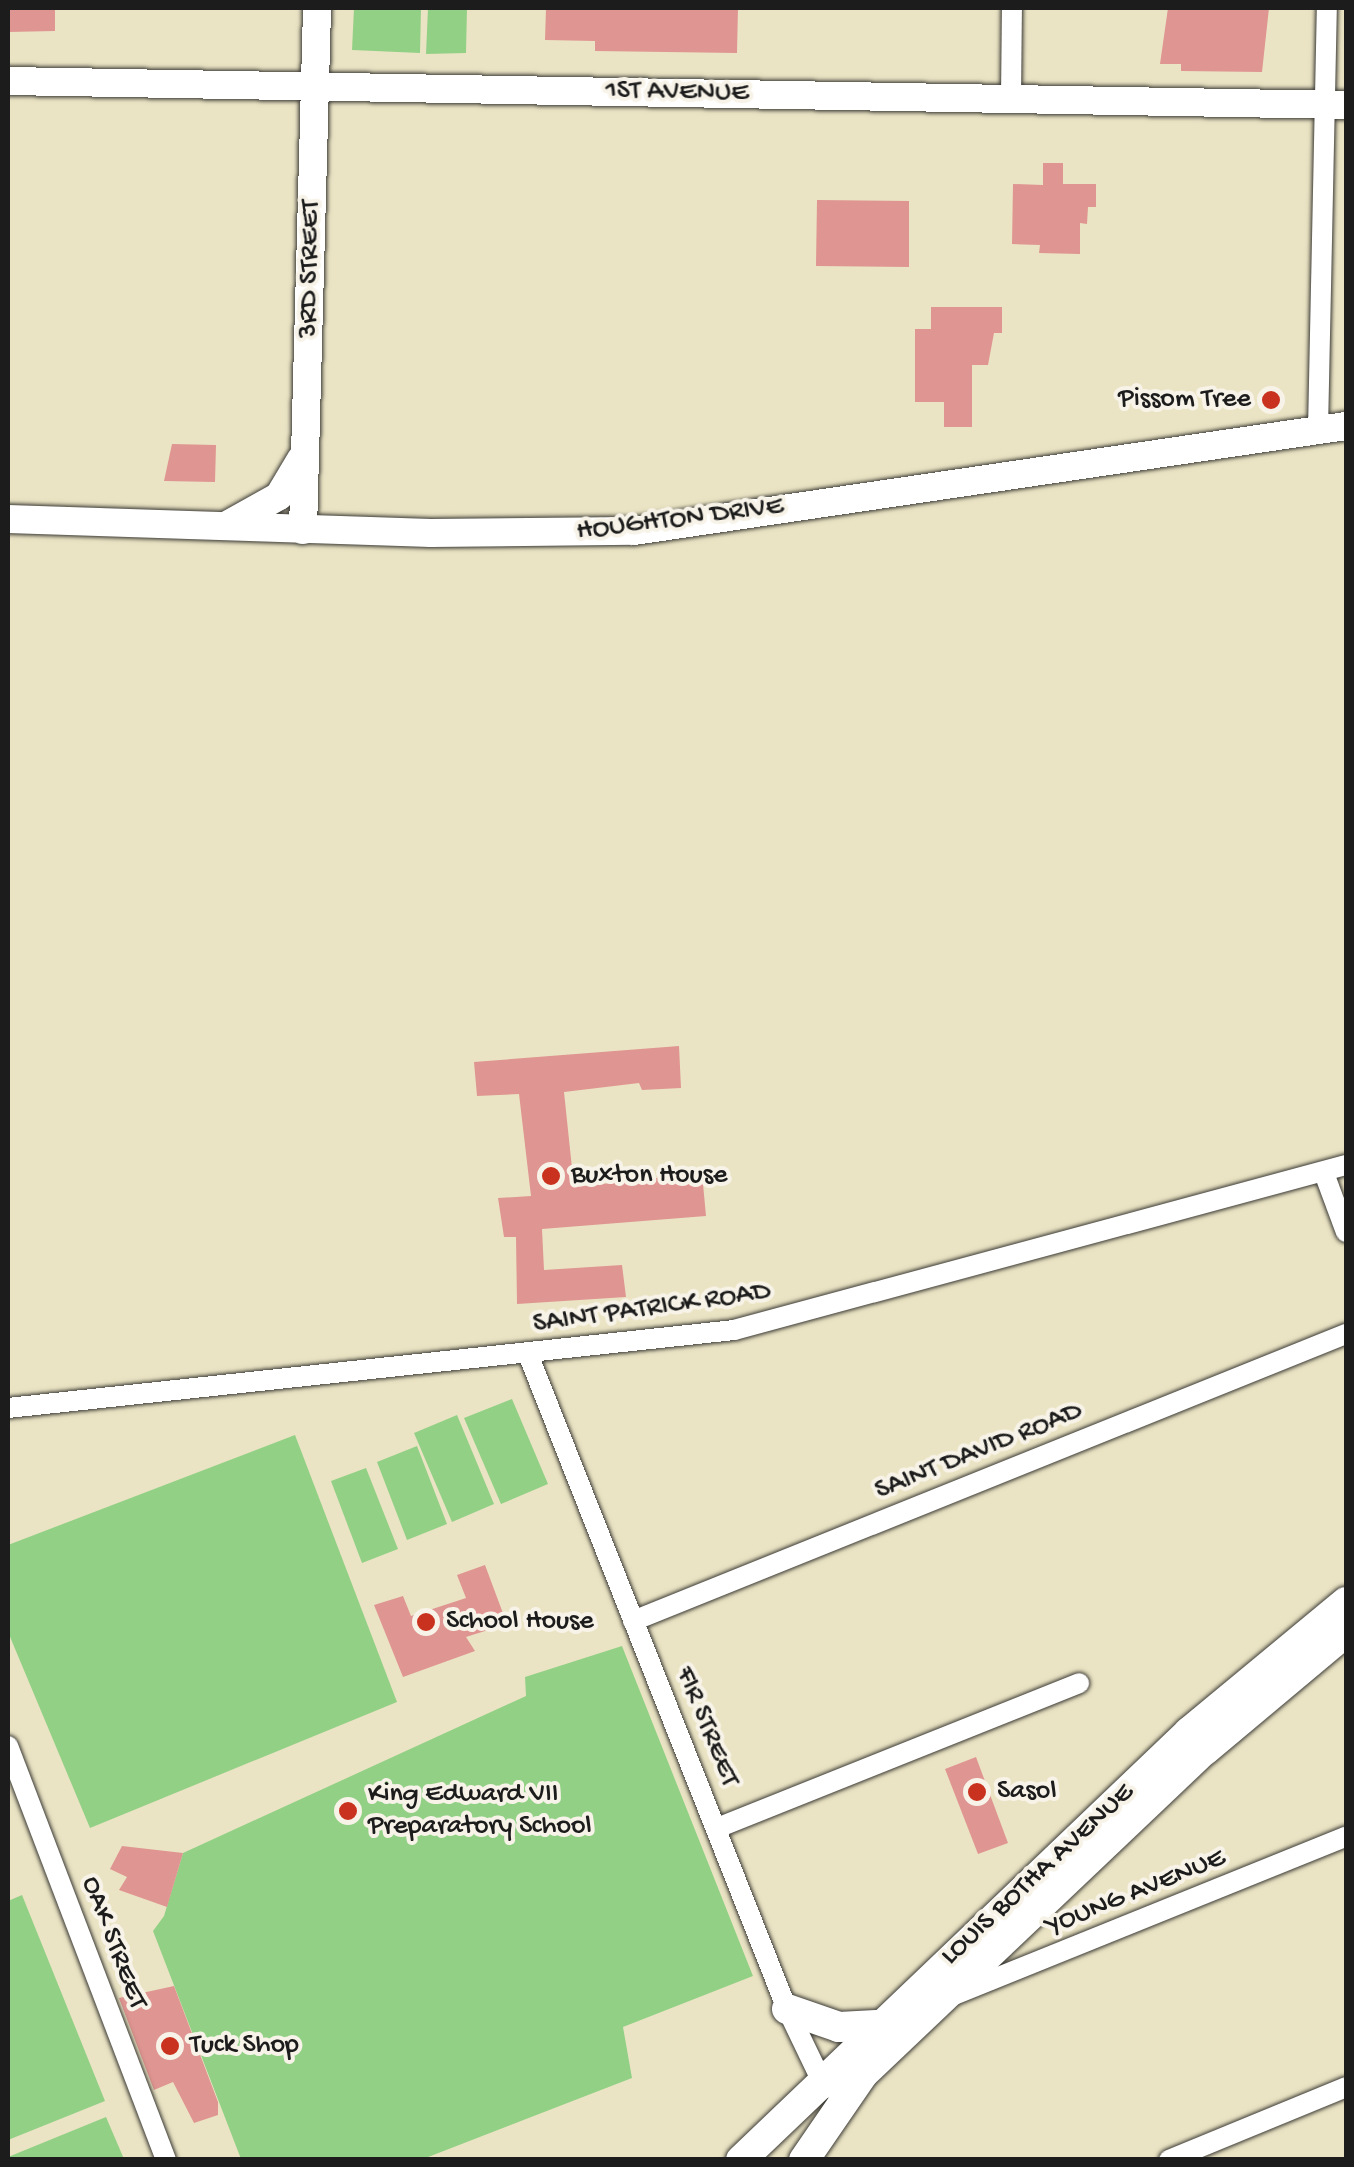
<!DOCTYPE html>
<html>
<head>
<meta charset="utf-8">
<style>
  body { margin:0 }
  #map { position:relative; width:1354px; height:2167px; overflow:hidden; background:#ebe4c4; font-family:"Gochi Hand",sans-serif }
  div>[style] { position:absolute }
  .green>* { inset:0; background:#92d086 }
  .building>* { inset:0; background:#df9591 }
  .roads { filter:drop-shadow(0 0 2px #3b3a35) drop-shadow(0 0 2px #3b3a35) }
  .street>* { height:20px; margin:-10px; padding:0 10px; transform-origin:10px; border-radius:10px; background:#fff }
  .secondary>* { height:28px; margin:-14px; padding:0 14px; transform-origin:14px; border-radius:14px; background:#fff }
  .primary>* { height:30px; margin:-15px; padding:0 15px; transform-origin:15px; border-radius:15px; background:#fff }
  .dots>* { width:28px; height:28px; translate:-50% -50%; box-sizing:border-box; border:5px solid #f7f3e8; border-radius:50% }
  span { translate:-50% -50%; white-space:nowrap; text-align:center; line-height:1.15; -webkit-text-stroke:8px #f7f3e8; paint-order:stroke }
  .street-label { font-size:28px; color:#1c1c1c }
  .poi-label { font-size:28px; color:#1c1c1c }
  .right { translate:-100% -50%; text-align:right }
  .left { translate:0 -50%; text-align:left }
  .frame { position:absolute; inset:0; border:10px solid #1c1c1c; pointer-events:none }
</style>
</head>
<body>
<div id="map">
  <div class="green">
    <div style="clip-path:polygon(354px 8px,421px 8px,420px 53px,352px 50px)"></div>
    <div style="clip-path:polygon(428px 8px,467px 8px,466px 53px,426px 54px)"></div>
    <div style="clip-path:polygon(512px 1399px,548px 1484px,501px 1504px,464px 1418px)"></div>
    <div style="clip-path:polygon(457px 1415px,494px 1504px,452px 1522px,414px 1433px)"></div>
    <div style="clip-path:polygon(295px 1435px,397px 1702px,90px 1828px,8px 1632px,8px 1545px)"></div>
    <div style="clip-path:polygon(417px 1446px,447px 1524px,407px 1540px,377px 1462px)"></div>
    <div style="clip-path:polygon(366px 1468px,398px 1549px,362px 1563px,331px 1481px)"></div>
    <div style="clip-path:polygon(622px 1646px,753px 1976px,623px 2027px,632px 2078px,423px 2159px,241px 2159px,153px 1931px,164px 1916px,183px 1853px,526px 1696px,525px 1677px)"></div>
    <div style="clip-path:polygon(22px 1895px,105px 2101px,8px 2140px,8px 1901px)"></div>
    <div style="clip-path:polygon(106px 2117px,124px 2159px,8px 2159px,8px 2157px)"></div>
  </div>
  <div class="building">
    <div style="clip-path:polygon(8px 8px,55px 8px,55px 31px,8px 32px)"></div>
    <div style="clip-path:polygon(546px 8px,738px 8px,737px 53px,595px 51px,595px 41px,545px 40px)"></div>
    <div style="clip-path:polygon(1168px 8px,1269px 8px,1262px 72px,1181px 71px,1181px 64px,1160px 64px)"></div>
    <div style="clip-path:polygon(1043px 163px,1063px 163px,1063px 184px,1096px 184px,1096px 207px,1088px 207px,1087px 224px,1080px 223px,1080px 254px,1039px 253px,1040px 245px,1012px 244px,1013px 184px,1043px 185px)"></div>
    <div style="clip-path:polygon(817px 200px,909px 201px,909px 267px,816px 266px)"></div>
    <div style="clip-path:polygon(931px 307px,1002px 307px,1002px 333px,994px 333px,988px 365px,972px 365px,972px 427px,944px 427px,944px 402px,915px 402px,915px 329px,931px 329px)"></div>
    <div style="clip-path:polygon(172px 444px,216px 445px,215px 482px,164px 481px)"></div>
    <div style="clip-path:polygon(679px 1046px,681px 1088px,642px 1090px,639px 1083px,564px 1092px,574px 1187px,702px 1173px,706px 1216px,542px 1229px,544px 1270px,622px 1265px,626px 1297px,517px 1304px,516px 1237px,504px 1237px,498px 1198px,531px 1196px,519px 1094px,477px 1096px,474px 1062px)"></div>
    <div style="clip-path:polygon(485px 1565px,507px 1624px,466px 1637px,475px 1651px,403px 1677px,374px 1605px,403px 1596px,411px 1616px,466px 1598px,457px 1575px)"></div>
    <div style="clip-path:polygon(976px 1757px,1008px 1843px,978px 1854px,945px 1769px)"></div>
    <div style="clip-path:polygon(122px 1846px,183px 1853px,167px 1907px,119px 1890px,127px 1877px,110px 1869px)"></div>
    <div style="clip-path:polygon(174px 1986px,218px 2102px,218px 2115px,194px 2123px,173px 2082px,154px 2090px,119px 1998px)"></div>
  </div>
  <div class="roads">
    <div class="street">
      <div style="left:1011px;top:98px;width:90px;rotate:-89.4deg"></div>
      <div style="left:1318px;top:430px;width:422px;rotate:-88.8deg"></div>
      <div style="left:1324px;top:1173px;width:63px;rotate:69.6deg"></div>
      <div style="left:528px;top:1354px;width:704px;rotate:68.43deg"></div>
      <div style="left:787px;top:2009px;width:88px;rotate:64.3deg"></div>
      <div style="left:8px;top:1408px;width:730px;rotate:-6.13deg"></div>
      <div style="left:734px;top:1330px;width:634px;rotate:-15.09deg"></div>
      <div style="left:633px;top:1621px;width:769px;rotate:-21.93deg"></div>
      <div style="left:8px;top:1746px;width:443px;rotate:69.1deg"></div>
      <div style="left:717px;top:1828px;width:390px;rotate:-21.8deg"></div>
      <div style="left:954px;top:1995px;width:423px;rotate:-22deg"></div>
      <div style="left:1169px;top:2160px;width:191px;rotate:-22.4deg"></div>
    </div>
    <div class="secondary">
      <div style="left:8px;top:81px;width:1338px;rotate:1.03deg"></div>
      <div style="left:8px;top:519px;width:423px;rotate:1.9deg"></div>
      <div style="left:431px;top:533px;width:203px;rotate:-0.6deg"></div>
      <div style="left:634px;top:531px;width:720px;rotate:-8.39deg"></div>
      <div style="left:229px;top:524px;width:57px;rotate:-29.2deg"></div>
      <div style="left:279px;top:496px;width:43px;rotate:-59.3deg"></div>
      <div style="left:303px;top:530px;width:522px;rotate:-88.46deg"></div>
    </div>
    <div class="primary">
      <div style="left:787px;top:2009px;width:55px;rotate:19.1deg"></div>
      <div style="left:839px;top:2027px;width:37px;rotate:-3deg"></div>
      <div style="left:741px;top:2160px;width:620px;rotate:-43.69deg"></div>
      <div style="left:1189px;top:1732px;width:204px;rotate:-39.6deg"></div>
      <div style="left:804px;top:2160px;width:104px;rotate:-55.5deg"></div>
      <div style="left:863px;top:2074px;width:471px;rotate:-43.5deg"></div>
      <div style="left:1205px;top:1750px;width:184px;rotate:-39.9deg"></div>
    </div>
  </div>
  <div class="dots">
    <div style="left:1271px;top:400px;background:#c8321e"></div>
    <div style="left:551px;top:1176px;background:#c8321e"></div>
    <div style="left:426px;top:1622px;background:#c8321e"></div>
    <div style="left:977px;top:1792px;background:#c8321e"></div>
    <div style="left:348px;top:1811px;background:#c8321e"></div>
    <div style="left:170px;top:2046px;background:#c8321e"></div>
  </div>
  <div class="street-label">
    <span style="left:677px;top:93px;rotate:1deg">1ST AVENUE</span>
    <span style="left:311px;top:269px;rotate:-89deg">3RD STREET</span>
    <span style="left:680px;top:520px;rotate:-7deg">HOUGHTON DRIVE</span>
    <span style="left:652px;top:1309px;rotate:-8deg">SAINT PATRICK ROAD</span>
    <span style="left:979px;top:1452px;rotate:-22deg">SAINT DAVID ROAD</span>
    <span style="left:706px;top:1727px;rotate:68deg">FIR STREET</span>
    <span style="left:1038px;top:1875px;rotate:-43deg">LOUIS BOTHA AVENUE</span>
    <span style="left:1136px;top:1893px;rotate:-22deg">YOUNG AVENUE</span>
    <span style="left:113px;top:1943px;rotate:69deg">OAK STREET</span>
  </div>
  <div class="poi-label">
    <span class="right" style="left:1251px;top:400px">Pissom Tree</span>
    <span class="left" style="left:571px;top:1176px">Buxton House</span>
    <span class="left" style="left:446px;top:1622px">School House</span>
    <span class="left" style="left:997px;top:1792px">Sasol</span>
    <span class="left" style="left:368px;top:1811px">King Edward VII<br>Preparatory School</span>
    <span class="left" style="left:190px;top:2046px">Tuck Shop</span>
  </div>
  <div class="frame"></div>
</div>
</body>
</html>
